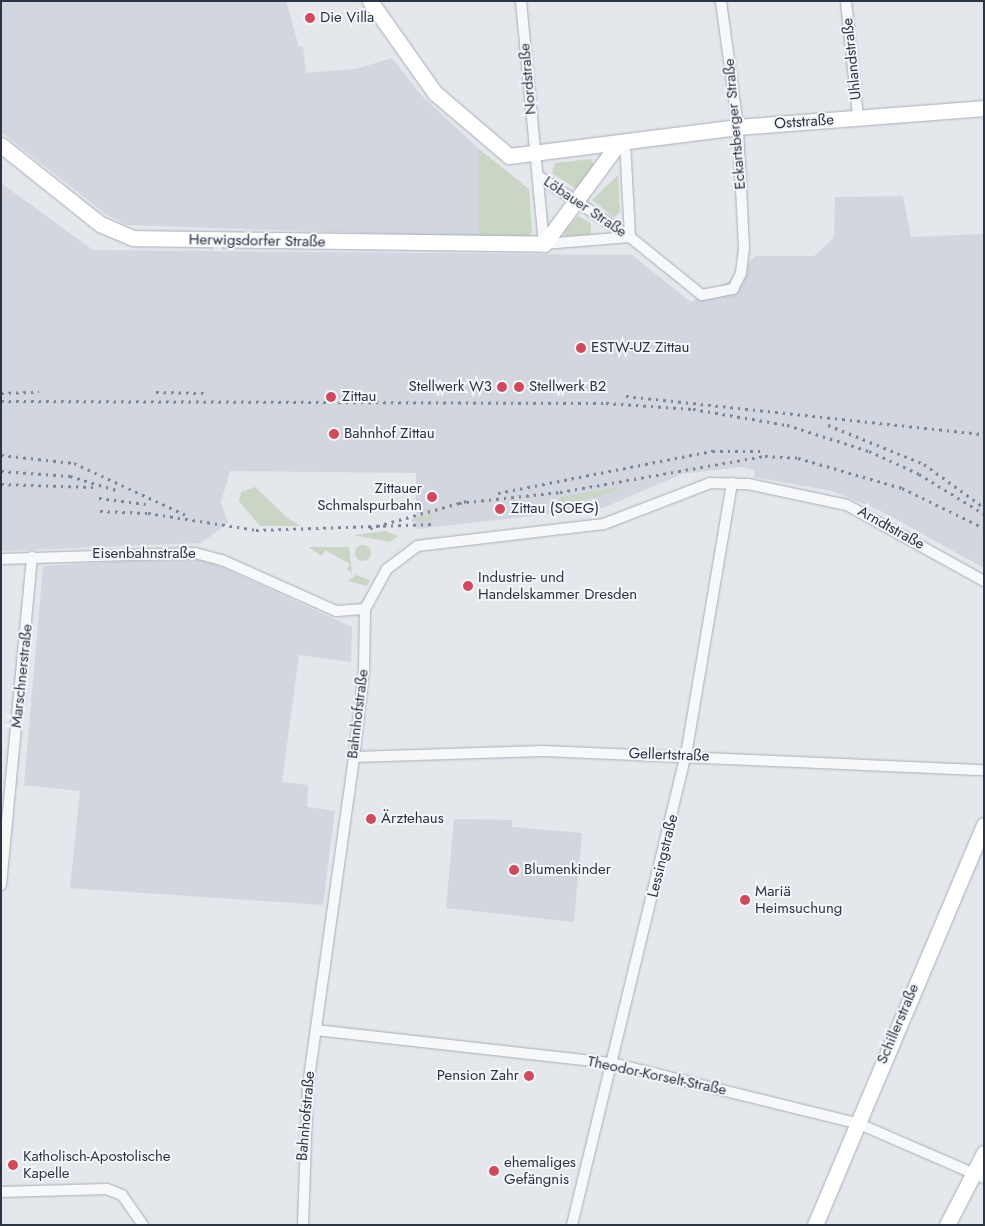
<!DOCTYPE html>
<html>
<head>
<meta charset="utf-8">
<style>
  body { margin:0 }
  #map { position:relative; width:985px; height:1226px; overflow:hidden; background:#e4e7ec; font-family:Jost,sans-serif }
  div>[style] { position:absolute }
  .built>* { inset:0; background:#d2d6de }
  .green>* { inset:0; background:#c9d6c5 }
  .round { border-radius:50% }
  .roads { filter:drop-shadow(0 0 1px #a9aeb7) drop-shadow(0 0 1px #a9aeb7) }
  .street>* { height:10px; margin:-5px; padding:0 5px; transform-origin:5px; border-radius:5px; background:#f7f8fa }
  .secondary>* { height:15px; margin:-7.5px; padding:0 7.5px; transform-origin:7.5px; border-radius:7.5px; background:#fff }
  .rail>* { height:3px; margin-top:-1.5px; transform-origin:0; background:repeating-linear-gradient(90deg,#7d8696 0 2.5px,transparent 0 7.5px) }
  .dots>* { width:14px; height:14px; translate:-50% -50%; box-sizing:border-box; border:2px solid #f4f6f9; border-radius:50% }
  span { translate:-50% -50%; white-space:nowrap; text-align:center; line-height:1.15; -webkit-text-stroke:4px #f4f6f9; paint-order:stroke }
  .poi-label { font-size:15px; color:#2b3445 }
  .left { translate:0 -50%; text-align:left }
  .right { translate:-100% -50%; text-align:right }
  .street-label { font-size:15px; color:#2b3445 }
  .frame { position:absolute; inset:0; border:2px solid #2b3445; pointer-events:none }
</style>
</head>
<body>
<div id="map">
  <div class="built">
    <div style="clip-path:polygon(1px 1px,286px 1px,299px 47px,303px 46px,306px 73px,356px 69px,392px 58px,422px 96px,479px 149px,479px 237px,127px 225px,107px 215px,1px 132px)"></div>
    <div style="clip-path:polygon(1px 183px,93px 250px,632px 255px,691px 302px,729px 281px,756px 256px,814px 256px,834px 238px,835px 197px,903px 196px,911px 237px,984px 234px,984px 568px,881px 511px,832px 491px,754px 477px,755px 470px,740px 467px,682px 474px,603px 508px,416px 529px,416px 473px,230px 471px,221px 502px,228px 523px,201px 543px,1px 551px)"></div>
    <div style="clip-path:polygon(183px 558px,206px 560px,352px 627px,351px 662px,299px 655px,282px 782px,308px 785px,307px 807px,335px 811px,323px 905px,70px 888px,80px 791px,24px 785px,43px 566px)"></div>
    <div style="clip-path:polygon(454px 819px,512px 820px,512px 827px,582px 833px,574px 922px,446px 908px)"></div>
  </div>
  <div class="green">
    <div style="clip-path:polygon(479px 149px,529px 189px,532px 232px,526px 239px,479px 237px)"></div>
    <div style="clip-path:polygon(591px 159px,594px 165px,576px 189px,552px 173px,555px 163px)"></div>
    <div style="clip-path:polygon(618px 175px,620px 212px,614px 217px,592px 200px)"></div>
    <div style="clip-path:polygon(578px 216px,591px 223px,591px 235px,565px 236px,564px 232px)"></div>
    <div style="clip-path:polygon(255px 487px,290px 520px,301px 526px,260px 526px,239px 501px,241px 492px)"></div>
    <div style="clip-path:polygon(622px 487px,604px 495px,561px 505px,560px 497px)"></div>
    <div style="clip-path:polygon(431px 513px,433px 520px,412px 522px,412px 519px)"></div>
    <div style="clip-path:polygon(385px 531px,398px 536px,390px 542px,353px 535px)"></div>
    <div class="round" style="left:355px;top:545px;width:16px;height:16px"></div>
    <div style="clip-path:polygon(308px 547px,349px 547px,352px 573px,347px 569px,350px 564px,325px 550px,322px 556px)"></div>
    <div style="clip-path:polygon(356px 575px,370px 580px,367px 586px,348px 581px)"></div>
  </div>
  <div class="roads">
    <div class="street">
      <div style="left:521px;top:1px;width:244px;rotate:84.6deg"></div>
      <div style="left:544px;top:244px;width:86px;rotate:-4.7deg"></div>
      <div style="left:630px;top:237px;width:94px;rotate:-93deg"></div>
      <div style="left:846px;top:1px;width:117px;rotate:84.1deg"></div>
      <div style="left:538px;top:176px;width:110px;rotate:33.5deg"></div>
      <div style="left:630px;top:237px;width:92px;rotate:38.9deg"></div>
      <div style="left:702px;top:295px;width:32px;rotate:-11deg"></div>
      <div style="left:733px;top:289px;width:18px;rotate:-63deg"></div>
      <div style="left:741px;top:273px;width:26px;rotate:-83deg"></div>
      <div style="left:744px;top:247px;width:120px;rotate:-92.9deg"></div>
      <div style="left:738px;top:127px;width:127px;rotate:-97.7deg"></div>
      <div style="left:1px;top:559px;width:194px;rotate:-1.8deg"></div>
      <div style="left:195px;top:553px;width:28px;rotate:15deg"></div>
      <div style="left:222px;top:560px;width:125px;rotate:24.1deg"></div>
      <div style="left:336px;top:611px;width:29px;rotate:-4deg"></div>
      <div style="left:365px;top:609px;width:46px;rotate:-61.2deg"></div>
      <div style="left:387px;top:569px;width:38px;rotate:-37deg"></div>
      <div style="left:417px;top:546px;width:188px;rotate:-6.7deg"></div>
      <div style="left:604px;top:524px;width:114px;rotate:-21.1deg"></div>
      <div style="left:710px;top:483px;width:38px;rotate:2deg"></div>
      <div style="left:748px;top:484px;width:101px;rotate:12deg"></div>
      <div style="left:847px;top:505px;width:157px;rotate:29deg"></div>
      <div style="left:354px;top:757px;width:189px;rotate:-1.8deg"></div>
      <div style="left:543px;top:751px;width:441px;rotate:2.5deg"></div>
      <div style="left:1px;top:885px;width:330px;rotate:-84.6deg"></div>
      <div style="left:316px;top:1030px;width:298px;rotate:6.4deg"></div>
      <div style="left:612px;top:1063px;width:252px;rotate:13.8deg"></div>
      <div style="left:857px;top:1123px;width:138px;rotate:23.4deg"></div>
      <div style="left:1px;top:1192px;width:106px;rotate:-1.6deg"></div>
      <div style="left:107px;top:1189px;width:16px;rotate:22deg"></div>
      <div style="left:122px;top:1195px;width:37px;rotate:55deg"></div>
      <div style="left:303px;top:1225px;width:140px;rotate:-88deg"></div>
      <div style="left:308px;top:1085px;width:331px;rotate:-82deg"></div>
      <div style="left:354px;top:757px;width:87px;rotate:-83.4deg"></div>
      <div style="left:364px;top:671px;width:62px;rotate:-89.1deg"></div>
      <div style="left:572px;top:1225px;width:484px;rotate:-76.4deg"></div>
      <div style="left:686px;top:755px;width:276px;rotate:-80.4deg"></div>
    </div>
    <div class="secondary">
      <div style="left:370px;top:1px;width:113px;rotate:54.8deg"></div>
      <div style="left:435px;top:93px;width:97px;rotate:40.4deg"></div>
      <div style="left:509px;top:156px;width:231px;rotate:-7.2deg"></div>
      <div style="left:738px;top:127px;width:247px;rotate:-4.4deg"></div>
      <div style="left:1px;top:145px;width:127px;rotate:38.6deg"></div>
      <div style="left:100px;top:224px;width:36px;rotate:23deg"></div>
      <div style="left:133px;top:238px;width:411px;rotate:0.8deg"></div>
      <div style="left:544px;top:244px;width:124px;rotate:-53.5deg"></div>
      <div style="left:815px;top:1225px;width:434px;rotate:-67.1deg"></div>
      <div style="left:947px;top:1225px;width:81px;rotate:-62.8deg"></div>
    </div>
  </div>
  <div class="rail">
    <div style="left:156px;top:392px;width:50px;rotate:1.1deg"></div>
    <div style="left:1px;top:393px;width:38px;rotate:-2deg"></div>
    <div style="left:626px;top:396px;width:360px;rotate:6.1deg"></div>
    <div style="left:1px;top:401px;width:605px;rotate:0.19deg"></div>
    <div style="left:606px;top:403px;width:87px;rotate:3.9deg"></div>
    <div style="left:693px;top:409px;width:95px;rotate:9.7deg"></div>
    <div style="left:787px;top:425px;width:86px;rotate:17.6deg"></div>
    <div style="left:869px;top:451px;width:55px;rotate:24.7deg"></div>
    <div style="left:919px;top:474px;width:76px;rotate:31.6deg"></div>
    <div style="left:828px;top:425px;width:104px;rotate:22.1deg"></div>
    <div style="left:924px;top:464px;width:72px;rotate:35.9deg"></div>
    <div style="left:1px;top:455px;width:73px;rotate:6.3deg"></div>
    <div style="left:74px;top:463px;width:123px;rotate:24.9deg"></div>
    <div style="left:1px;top:471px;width:69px;rotate:4.1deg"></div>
    <div style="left:70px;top:476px;width:48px;rotate:16.9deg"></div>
    <div style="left:1px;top:484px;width:93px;rotate:1.8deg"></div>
    <div style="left:498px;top:493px;width:219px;rotate:-11.1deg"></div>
    <div style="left:713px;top:451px;width:48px"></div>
    <div style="left:99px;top:498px;width:47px;rotate:7.3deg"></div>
    <div style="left:459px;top:503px;width:102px;rotate:-6.2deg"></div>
    <div style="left:560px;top:492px;width:208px;rotate:-10deg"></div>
    <div style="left:765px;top:456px;width:33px;rotate:3deg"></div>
    <div style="left:798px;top:458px;width:108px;rotate:16.1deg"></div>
    <div style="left:902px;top:488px;width:91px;rotate:26deg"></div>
    <div style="left:100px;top:511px;width:48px;rotate:2.4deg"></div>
    <div style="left:148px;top:513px;width:109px;rotate:8.9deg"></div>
    <div style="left:256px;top:530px;width:179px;rotate:-1.9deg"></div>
    <div style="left:370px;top:528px;width:100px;rotate:-15.7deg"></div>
  </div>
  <div class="dots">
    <div style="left:310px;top:18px;background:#d1495b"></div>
    <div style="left:581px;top:348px;background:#d1495b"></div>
    <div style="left:502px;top:387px;background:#d1495b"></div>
    <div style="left:519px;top:387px;background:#d1495b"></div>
    <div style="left:331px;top:397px;background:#d1495b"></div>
    <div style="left:334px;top:434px;background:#d1495b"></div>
    <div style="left:432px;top:497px;background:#d1495b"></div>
    <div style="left:500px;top:509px;background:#d1495b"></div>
    <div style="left:468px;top:586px;background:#d1495b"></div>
    <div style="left:371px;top:819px;background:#d1495b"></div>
    <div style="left:514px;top:870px;background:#d1495b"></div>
    <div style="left:745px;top:900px;background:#d1495b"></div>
    <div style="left:529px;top:1076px;background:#d1495b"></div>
    <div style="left:13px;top:1165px;background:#d1495b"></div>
    <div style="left:494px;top:1171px;background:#d1495b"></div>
  </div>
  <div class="poi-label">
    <span class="left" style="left:320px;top:18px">Die Villa</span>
    <span class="left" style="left:591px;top:348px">ESTW-UZ Zittau</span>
    <span class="right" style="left:492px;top:387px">Stellwerk W3</span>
    <span class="left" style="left:529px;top:387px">Stellwerk B2</span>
    <span class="left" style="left:342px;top:397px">Zittau</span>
    <span class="left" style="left:344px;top:434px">Bahnhof Zittau</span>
    <span class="right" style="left:422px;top:497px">Zittauer<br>Schmalspurbahn</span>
    <span class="left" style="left:511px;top:509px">Zittau (SOEG)</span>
    <span class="left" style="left:478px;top:586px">Industrie- und<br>Handelskammer Dresden</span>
    <span class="left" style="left:381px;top:819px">Ärztehaus</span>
    <span class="left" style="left:524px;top:870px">Blumenkinder</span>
    <span class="left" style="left:755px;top:900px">Mariä<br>Heimsuchung</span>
    <span class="right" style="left:519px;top:1076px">Pension Zahr</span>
    <span class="left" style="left:23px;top:1165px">Katholisch-Apostolische<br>Kapelle</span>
    <span class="left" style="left:504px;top:1171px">ehemaliges<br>Gefängnis</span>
  </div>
  <div class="street-label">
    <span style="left:852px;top:59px;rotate:-96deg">Uhlandstraße</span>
    <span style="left:528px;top:79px;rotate:-95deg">Nordstraße</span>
    <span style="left:804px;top:122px;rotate:-4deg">Oststraße</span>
    <span style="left:735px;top:124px;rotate:-95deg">Eckartsberger Straße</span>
    <span style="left:585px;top:207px;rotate:34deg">Löbauer Straße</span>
    <span style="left:257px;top:241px;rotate:1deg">Herwigsdorfer Straße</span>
    <span style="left:891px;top:528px;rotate:29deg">Arndtstraße</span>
    <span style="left:144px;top:554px">Eisenbahnstraße</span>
    <span style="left:22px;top:676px;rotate:-84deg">Marschnerstraße</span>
    <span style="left:358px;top:714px;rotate:-83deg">Bahnhofstraße</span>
    <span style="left:669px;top:755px;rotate:2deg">Gellertstraße</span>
    <span style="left:663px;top:856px;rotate:-76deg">Lessingstraße</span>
    <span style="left:898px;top:1024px;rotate:-67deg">Schillerstraße</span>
    <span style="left:657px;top:1076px;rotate:12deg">Theodor-Korselt-Straße</span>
    <span style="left:306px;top:1116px;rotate:-85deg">Bahnhofstraße</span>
  </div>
  <div class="frame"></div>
</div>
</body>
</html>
